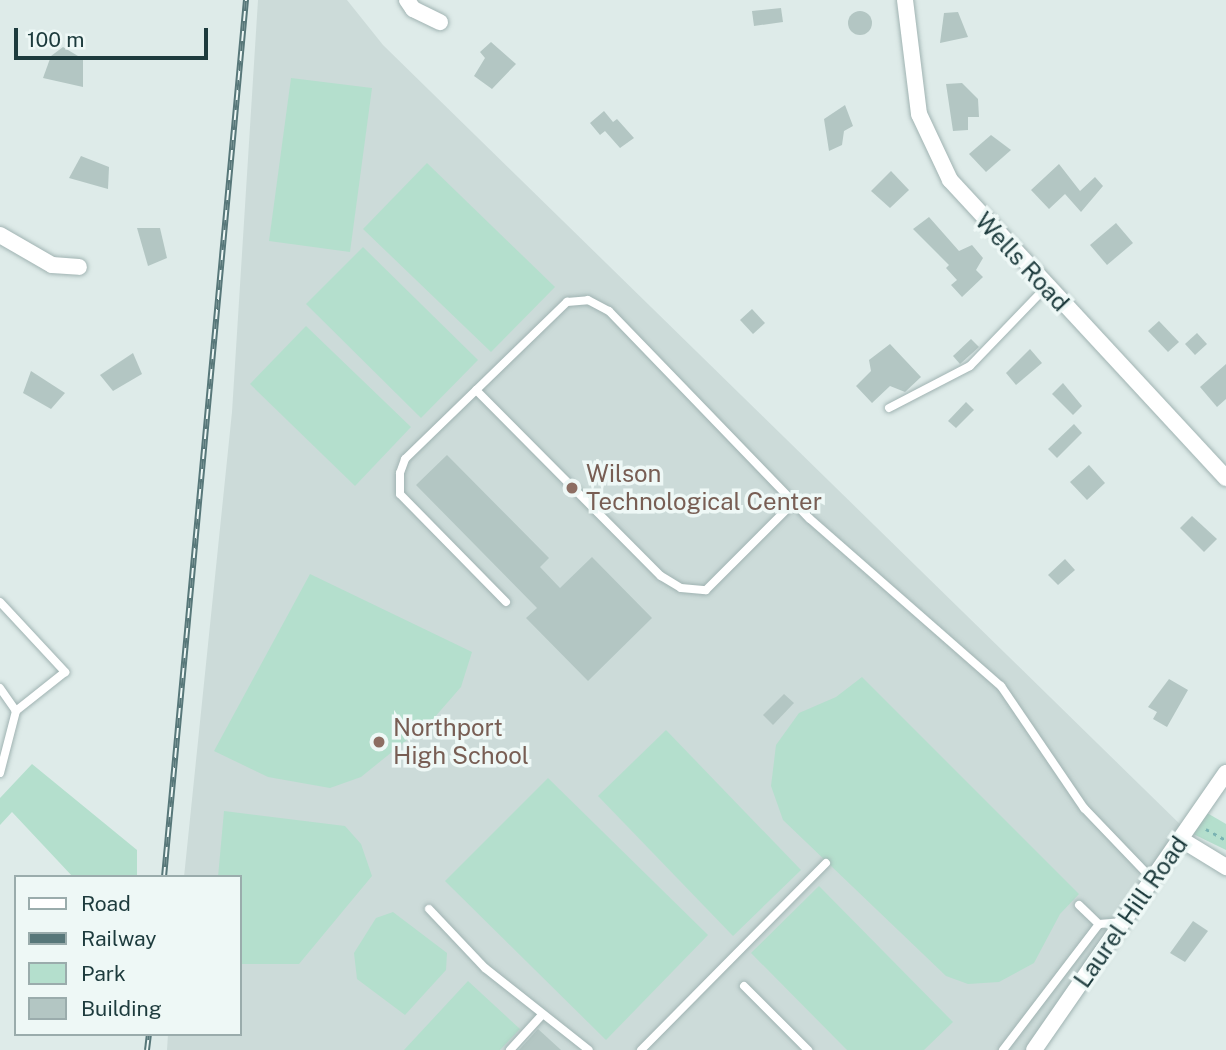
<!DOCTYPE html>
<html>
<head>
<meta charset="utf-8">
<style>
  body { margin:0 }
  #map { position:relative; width:1226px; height:1050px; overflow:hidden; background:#deebe9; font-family:"Public Sans",sans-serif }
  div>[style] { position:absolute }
  .built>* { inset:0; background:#ccdbd9 }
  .green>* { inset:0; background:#b4dfcd }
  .building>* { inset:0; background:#b3c6c3 }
  .round { border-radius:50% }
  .path>* { height:2.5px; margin-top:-1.25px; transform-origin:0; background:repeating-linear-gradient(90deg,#7ab3b2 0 3.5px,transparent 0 8.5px) }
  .roads { filter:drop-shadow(0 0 2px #a0b3b2) drop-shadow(0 0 2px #a0b3b2) }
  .lane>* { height:8px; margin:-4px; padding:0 4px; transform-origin:4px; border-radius:4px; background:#fff }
  .street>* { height:16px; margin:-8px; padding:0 8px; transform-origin:8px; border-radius:8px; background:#fff }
  .rail>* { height:6px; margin-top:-3px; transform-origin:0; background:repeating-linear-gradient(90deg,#eef8f6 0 10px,#577779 0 20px); box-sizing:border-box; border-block:2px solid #577779 }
  .dots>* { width:19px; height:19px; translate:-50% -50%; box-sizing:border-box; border:4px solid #eef8f6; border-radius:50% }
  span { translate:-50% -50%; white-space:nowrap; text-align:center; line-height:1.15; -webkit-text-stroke:7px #eef8f6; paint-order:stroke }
  .street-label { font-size:24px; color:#1d3b3d }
  .education-label { font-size:24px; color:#785e54 }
  .left { translate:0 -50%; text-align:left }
  .legend { position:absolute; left:14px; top:875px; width:228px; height:161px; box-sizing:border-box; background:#eef8f6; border:2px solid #9aacac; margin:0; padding:9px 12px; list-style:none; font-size:21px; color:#1d3b3d }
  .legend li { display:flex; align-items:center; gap:14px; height:35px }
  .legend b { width:35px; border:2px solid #9aacac }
  .scale { position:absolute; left:14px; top:28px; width:194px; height:32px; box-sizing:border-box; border:4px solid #1d3b3d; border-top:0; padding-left:9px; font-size:21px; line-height:24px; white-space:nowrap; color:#1d3b3d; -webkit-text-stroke:5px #eef8f6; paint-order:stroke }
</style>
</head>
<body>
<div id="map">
  <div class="built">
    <div style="clip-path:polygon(258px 0,347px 0,383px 45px,1187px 831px,1026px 1050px,167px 1050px,168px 1034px,240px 1034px,240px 877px,184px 877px,232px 412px)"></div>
  </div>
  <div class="green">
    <div style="clip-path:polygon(291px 78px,372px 88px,350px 252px,269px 241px)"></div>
    <div style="clip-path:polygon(427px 163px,555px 287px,491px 352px,363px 229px)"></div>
    <div style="clip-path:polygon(363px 247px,478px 360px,421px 418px,306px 304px)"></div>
    <div style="clip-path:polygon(306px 326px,411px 427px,355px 486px,250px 384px)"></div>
    <div style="clip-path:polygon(310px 574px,472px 652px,461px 687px,434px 718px,361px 777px,330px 788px,268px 777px,214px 751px)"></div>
    <div style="clip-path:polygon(862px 677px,1079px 894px,1060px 914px,1034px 963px,999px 982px,968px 984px,946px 976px,783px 820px,771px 786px,776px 745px,799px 713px,836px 697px)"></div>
    <div style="clip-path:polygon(666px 730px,801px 870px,733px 936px,598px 796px)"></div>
    <div style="clip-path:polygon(32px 764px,137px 850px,137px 877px,73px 877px,12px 812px,0 825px,0 798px)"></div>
    <div style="clip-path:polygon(548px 778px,708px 935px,606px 1040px,445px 881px)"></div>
    <div style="clip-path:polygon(1202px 810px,1226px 824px,1226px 850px,1187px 831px)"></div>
    <div style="clip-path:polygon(224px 811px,345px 826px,361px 844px,372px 876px,299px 964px,240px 964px,240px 877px,218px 877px)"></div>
    <div style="clip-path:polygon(819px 886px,953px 1022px,924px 1050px,847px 1050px,751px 953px)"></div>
    <div style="clip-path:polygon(393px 912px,447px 953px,446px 970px,405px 1015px,357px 979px,354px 953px,376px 918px)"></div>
    <div style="clip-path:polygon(468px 981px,520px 1029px,500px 1050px,404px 1050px)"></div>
  </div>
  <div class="building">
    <div style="clip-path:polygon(781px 8px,783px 22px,754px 26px,752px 11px)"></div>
    <div class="round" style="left:848px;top:11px;width:24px;height:24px"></div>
    <div style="clip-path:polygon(958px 12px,968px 37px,940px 43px,944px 13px)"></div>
    <div style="clip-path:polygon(491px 42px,516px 64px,492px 89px,474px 76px,485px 58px,480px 52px)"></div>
    <div style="clip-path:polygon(63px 47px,83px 59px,83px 87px,43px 78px,51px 56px)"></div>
    <div style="clip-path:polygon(962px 83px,978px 99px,979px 117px,968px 117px,968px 130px,953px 131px,946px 84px)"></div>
    <div style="clip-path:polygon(845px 105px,853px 126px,844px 131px,842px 145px,829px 151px,824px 119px)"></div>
    <div style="clip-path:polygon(604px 111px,613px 122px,617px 119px,634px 138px,620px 148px,605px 131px,600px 135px,590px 123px)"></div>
    <div style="clip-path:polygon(991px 135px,1011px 150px,986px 172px,969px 154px)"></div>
    <div style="clip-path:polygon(81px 156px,109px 167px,108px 189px,69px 178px)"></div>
    <div style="clip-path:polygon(1059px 164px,1080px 191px,1095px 177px,1103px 186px,1081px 212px,1065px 194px,1049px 209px,1031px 190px)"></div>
    <div style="clip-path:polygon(891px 171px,909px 190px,890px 208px,871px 191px)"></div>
    <div style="clip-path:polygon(929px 217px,959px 251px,972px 245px,983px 258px,976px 270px,983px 277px,962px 297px,951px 285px,957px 280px,946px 268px,949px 265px,913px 229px)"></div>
    <div style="clip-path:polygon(1116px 223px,1133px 243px,1107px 265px,1090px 245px)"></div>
    <div style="clip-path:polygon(137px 228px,160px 228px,167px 258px,148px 266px)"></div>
    <div style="clip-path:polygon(752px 309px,765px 323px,753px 334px,740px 320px)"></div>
    <div style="clip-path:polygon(1159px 321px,1179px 342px,1168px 352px,1148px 331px)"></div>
    <div style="clip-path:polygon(1197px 333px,1207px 344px,1195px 355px,1185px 344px)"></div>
    <div style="clip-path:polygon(971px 339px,979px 347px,960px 364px,953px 356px)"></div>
    <div style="clip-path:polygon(890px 344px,921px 377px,905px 392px,890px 386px,872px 403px,856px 386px,871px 371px,869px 360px)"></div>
    <div style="clip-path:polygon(1030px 349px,1042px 363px,1016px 385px,1006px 373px)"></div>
    <div style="clip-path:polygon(133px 353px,142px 374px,113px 391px,100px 375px)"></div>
    <div style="clip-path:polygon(1226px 364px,1226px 399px,1217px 407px,1200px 387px)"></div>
    <div style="clip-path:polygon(31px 371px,65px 393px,51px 409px,23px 393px)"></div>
    <div style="clip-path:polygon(1063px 383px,1082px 406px,1073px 415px,1052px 394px)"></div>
    <div style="clip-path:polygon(966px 402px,974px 410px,956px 428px,948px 421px)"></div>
    <div style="clip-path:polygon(1074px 424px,1082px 433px,1057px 458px,1048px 449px)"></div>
    <div style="clip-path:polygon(447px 455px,549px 558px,540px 567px,560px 588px,592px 557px,652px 618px,588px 681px,526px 618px,537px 608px,416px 485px)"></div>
    <div style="clip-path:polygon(1089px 465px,1105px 483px,1087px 500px,1070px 482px)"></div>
    <div style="clip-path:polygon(1192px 516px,1217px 539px,1204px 552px,1180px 528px)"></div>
    <div style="clip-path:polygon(1065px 559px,1075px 570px,1058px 585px,1048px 575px)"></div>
    <div style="clip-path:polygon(1169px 679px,1188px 690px,1167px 727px,1153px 719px,1157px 712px,1148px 707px)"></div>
    <div style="clip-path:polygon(784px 694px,794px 703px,773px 725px,763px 715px)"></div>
    <div style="clip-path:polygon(1193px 921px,1208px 931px,1185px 962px,1170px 953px)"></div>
    <div style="clip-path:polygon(538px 1029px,561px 1050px,519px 1050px)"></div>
  </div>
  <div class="path">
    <div style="left:1206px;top:829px;width:23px;rotate:29deg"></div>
  </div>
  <div class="roads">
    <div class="lane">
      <div style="left:476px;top:390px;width:262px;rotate:45.2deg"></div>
      <div style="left:661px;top:576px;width:23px;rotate:31deg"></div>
      <div style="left:681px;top:588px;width:25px;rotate:5deg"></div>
      <div style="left:706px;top:590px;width:124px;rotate:-45deg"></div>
      <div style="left:889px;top:408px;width:91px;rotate:-27.4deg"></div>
      <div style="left:970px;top:366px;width:108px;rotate:-46.1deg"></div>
      <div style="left:0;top:602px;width:96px;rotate:47.1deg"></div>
      <div style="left:65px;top:672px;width:63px;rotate:141.5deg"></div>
      <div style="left:16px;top:711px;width:28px;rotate:-125deg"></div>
      <div style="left:506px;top:602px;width:151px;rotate:-134.5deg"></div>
      <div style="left:400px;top:494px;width:21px;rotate:-90deg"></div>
      <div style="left:400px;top:473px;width:15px;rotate:-70deg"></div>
      <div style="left:405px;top:459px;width:226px;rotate:-44.1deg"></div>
      <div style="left:567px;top:302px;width:21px;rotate:-5deg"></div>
      <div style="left:588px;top:300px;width:24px;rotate:28deg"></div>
      <div style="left:609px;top:311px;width:289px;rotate:46deg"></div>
      <div style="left:810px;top:519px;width:254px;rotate:41.2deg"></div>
      <div style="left:1001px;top:686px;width:148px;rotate:55.8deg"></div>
      <div style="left:1084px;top:808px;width:98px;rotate:46.2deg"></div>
      <div style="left:0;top:773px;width:64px;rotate:-75.5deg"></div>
      <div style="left:1079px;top:905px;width:28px;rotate:44deg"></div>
      <div style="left:429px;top:909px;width:81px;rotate:46.5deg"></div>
      <div style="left:485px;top:968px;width:132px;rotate:38.3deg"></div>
      <div style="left:744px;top:986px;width:91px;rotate:45deg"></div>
      <div style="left:510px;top:1050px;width:47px;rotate:-47.6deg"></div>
      <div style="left:641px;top:1050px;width:263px;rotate:-45.3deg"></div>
      <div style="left:1003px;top:1050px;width:158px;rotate:-52.7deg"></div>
      <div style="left:1099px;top:924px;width:24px;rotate:-5deg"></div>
    </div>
    <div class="street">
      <div style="left:407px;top:0;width:11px;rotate:56deg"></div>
      <div style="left:413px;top:9px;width:30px;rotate:26deg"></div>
      <div style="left:905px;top:0;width:115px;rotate:83deg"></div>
      <div style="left:919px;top:114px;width:73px;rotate:64.8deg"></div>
      <div style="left:950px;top:180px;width:406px;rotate:47.2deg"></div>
      <div style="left:0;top:235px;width:60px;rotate:30deg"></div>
      <div style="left:52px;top:265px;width:27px;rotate:4deg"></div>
      <div style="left:1182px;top:840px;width:52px;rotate:31.5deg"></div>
      <div style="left:1034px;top:1050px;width:337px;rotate:-55.3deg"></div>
    </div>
  </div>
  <div class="rail">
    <div style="left:164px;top:877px;width:881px;rotate:-84.66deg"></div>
    <div style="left:147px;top:1050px;width:16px;rotate:-83deg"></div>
  </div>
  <div class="dots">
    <div style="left:572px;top:488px;background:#8d6e63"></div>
    <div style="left:379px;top:742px;background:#8d6e63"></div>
  </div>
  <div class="street-label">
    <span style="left:1022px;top:262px;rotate:47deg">Wells Road</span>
    <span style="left:1131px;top:912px;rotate:-55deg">Laurel Hill Road</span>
  </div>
  <div class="education-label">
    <span class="left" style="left:586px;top:488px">Wilson<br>Technological Center</span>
    <span class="left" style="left:393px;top:742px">Northport<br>High School</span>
  </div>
  <ul class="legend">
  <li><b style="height:9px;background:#fff"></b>Road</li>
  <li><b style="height:9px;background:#577779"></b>Railway</li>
  <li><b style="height:19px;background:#b4dfcd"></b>Park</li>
  <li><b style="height:19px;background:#b3c6c3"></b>Building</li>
  </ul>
  <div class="scale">100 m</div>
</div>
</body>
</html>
